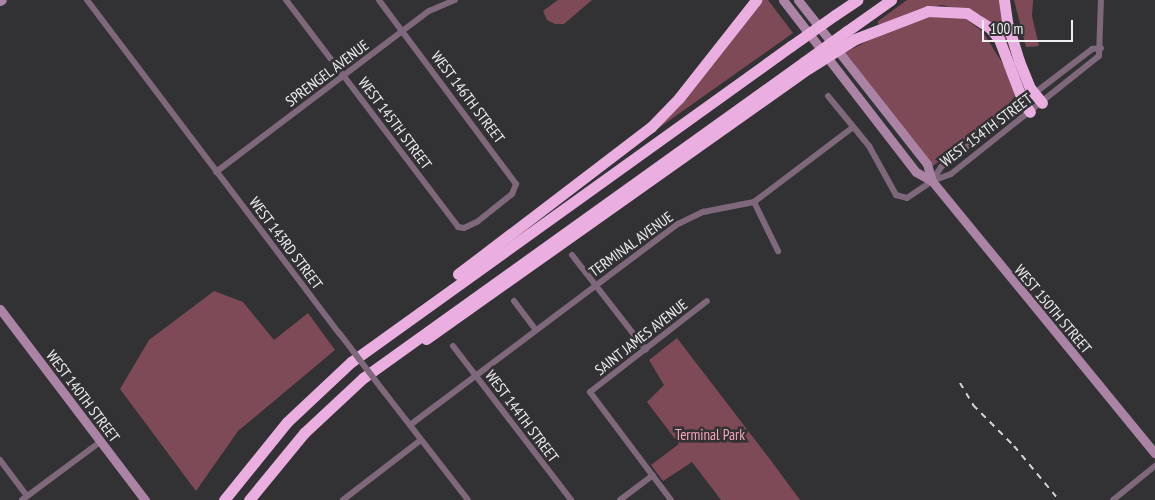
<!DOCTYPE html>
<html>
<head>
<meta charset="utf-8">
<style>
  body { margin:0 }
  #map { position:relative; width:1155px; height:500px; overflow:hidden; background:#323134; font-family:"PT Sans Narrow",sans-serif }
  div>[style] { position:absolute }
  .green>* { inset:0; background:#7e4a58 }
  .street>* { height:6px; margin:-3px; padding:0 3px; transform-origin:3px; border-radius:3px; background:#7f677c }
  .secondary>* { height:9px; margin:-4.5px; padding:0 4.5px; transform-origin:4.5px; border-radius:4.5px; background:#ab84a5 }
  .highway>* { height:11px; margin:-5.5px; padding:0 5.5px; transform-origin:5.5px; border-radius:5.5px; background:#eaaee1 }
  .rail>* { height:2px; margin-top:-1px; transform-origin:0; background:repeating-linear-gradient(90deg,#d4d3d5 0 6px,transparent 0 12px) }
  .street-bridge>* { height:6px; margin:-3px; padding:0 3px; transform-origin:3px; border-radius:3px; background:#7f677c }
  .highway-bridge>* { height:11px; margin:-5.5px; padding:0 5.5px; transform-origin:5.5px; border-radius:5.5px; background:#eaaee1 }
  span { translate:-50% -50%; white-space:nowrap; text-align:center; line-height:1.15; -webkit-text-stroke:5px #323134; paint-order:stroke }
  .street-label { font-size:15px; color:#efeef0 }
  .park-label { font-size:15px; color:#f8a4b9 }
  .scale { position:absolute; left:982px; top:20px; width:91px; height:22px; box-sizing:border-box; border:2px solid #efeef0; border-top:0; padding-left:6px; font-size:15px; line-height:18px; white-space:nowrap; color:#efeef0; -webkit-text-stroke:4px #323134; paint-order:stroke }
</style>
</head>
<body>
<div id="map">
  <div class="green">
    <div style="clip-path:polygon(558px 0,592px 0,564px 24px,555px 24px,547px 20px,543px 11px)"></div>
    <div style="clip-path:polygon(761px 0,768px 0,793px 33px,653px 132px,652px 130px)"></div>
    <div style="clip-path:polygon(907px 0,1000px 0,1008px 39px,1005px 41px,981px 15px,942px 5px,920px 9px,879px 25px,877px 22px)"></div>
    <div style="clip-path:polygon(1014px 0,1033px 0,1032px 16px,1039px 46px,1026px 47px)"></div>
    <div style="clip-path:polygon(940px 14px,966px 19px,983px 32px,1011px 77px,1015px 96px,1006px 108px,933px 166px,844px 53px,915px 17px)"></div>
    <div style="clip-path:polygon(214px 291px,243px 302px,274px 340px,308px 313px,335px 350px,238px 431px,196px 491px,120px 389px,149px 340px)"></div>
    <div style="clip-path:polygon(677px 338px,772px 462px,800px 500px,721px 500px,692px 462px,663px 481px,651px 465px,679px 444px,647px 402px,664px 385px,649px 360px)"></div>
  </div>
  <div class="street">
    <div style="left:87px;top:0;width:419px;rotate:52.9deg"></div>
    <div style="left:286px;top:0;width:285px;rotate:52.8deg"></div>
    <div style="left:458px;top:227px;width:6px;rotate:9deg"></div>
    <div style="left:464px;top:228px;width:14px;rotate:-25deg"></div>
    <div style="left:477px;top:222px;width:45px;rotate:-38.7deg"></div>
    <div style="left:512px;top:194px;width:11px;rotate:-68deg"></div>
    <div style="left:516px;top:184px;width:229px;rotate:-126.7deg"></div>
    <div style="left:828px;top:96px;width:65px;rotate:50.6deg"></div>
    <div style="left:869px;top:146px;width:56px;rotate:61.1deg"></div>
    <div style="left:896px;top:195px;width:11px;rotate:15deg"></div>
    <div style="left:907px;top:198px;width:30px;rotate:-34deg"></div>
    <div style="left:932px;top:181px;width:17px;rotate:-57deg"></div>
    <div style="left:941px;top:167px;width:105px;rotate:-38.4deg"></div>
    <div style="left:1023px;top:102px;width:87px;rotate:-37.5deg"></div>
    <div style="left:1092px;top:49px;width:9px;rotate:-6deg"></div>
    <div style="left:216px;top:172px;width:267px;rotate:-37.1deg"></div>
    <div style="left:429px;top:11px;width:28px;rotate:-23deg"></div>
    <div style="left:932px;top:181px;width:20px;rotate:-20deg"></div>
    <div style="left:951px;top:174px;width:189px;rotate:-38.6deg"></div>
    <div style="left:1099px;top:56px;width:56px;rotate:-88deg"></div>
    <div style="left:754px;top:202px;width:55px;rotate:63.9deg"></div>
    <div style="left:572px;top:255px;width:120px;rotate:52.1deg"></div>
    <div style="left:514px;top:301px;width:36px;rotate:53deg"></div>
    <div style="left:453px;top:346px;width:194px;rotate:52.5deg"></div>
    <div style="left:385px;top:393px;width:135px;rotate:52.2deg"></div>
    <div style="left:410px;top:425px;width:335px;rotate:-36.9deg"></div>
    <div style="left:678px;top:224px;width:28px;rotate:-26deg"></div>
    <div style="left:703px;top:212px;width:52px;rotate:-11.1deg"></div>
    <div style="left:754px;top:202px;width:123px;rotate:-37.1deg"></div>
    <div style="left:0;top:460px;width:45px;rotate:53.1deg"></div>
    <div style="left:22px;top:500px;width:97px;rotate:-36.6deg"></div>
    <div style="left:343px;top:500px;width:98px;rotate:-37.6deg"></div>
    <div style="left:620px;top:500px;width:41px;rotate:-37.1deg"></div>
    <div style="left:671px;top:500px;width:135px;rotate:-126.9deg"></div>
    <div style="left:590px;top:392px;width:148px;rotate:-37.9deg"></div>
    <div style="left:1113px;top:500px;width:54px;rotate:-39deg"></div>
  </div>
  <div class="secondary">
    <div style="left:783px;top:0;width:217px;rotate:52.3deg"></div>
    <div style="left:916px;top:172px;width:18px;rotate:29deg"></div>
    <div style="left:932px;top:181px;width:352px;rotate:50.7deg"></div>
    <div style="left:798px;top:0;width:209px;rotate:51.8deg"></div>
    <div style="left:927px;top:164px;width:18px;rotate:74deg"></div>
    <div style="left:0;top:1px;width:2px;rotate:-27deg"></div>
    <div style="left:0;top:309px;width:240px;rotate:52.8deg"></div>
  </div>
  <div class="highway">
    <div style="left:1004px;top:0;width:22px;rotate:82deg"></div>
    <div style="left:1007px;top:22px;width:41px;rotate:72.9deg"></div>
    <div style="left:1019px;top:61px;width:29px;rotate:68deg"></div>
    <div style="left:1030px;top:88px;width:19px;rotate:51deg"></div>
    <div style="left:835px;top:15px;width:27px;rotate:-34deg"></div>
    <div style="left:847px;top:31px;width:54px;rotate:-35.2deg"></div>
    <div style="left:855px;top:39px;width:78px;rotate:-21deg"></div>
    <div style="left:928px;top:11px;width:39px;rotate:3deg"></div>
    <div style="left:967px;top:13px;width:27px;rotate:33deg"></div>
    <div style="left:990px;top:28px;width:14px;rotate:51deg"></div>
    <div style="left:999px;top:39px;width:67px;rotate:69.1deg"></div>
    <div style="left:1023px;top:102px;width:12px;rotate:55deg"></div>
    <div style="left:458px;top:274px;width:243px;rotate:-37.3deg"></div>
    <div style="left:651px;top:127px;width:40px;rotate:-46deg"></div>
    <div style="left:679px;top:98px;width:125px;rotate:-51.8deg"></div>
    <div style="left:426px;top:339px;width:469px;rotate:-35.3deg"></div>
    <div style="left:224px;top:500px;width:100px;rotate:-51.1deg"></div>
    <div style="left:287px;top:422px;width:88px;rotate:-43.2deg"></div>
    <div style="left:351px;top:362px;width:542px;rotate:-35.69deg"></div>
    <div style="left:249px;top:500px;width:87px;rotate:-50.6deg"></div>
    <div style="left:304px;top:433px;width:81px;rotate:-43deg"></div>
    <div style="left:363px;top:378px;width:543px;rotate:-35.62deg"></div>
  </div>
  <div class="rail">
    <div style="left:960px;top:383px;width:26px;rotate:59deg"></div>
    <div style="left:973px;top:405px;width:58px;rotate:45deg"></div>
    <div style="left:1014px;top:446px;width:70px;rotate:50.2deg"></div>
  </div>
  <div class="street-bridge">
    <div style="left:340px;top:334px;width:74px;rotate:52.7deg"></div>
  </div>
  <div class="highway-bridge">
    <div style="left:791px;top:46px;width:54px;rotate:-35.2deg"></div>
    <div style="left:804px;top:62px;width:53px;rotate:-35.8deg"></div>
    <div style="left:809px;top:68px;width:54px;rotate:-32.2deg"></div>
  </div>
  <div class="street-label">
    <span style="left:327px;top:73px;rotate:-37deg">SPRENGEL AVENUE</span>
    <span style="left:468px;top:97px;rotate:53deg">WEST 146TH STREET</span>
    <span style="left:395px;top:123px;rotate:53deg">WEST 145TH STREET</span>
    <span style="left:986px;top:130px;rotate:-37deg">WEST 154TH STREET</span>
    <span style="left:286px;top:243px;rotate:53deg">WEST 143RD STREET</span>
    <span style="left:631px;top:244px;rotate:-36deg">TERMINAL AVENUE</span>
    <span style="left:1053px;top:309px;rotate:50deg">WEST 150TH STREET</span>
    <span style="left:641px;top:337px;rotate:-38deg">SAINT JAMES AVENUE</span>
    <span style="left:83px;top:396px;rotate:53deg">WEST 140TH STREET</span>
    <span style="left:522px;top:416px;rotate:53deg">WEST 144TH STREET</span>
  </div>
  <div class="park-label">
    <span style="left:710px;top:435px">Terminal Park</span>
  </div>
  <div class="scale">100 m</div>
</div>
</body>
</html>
